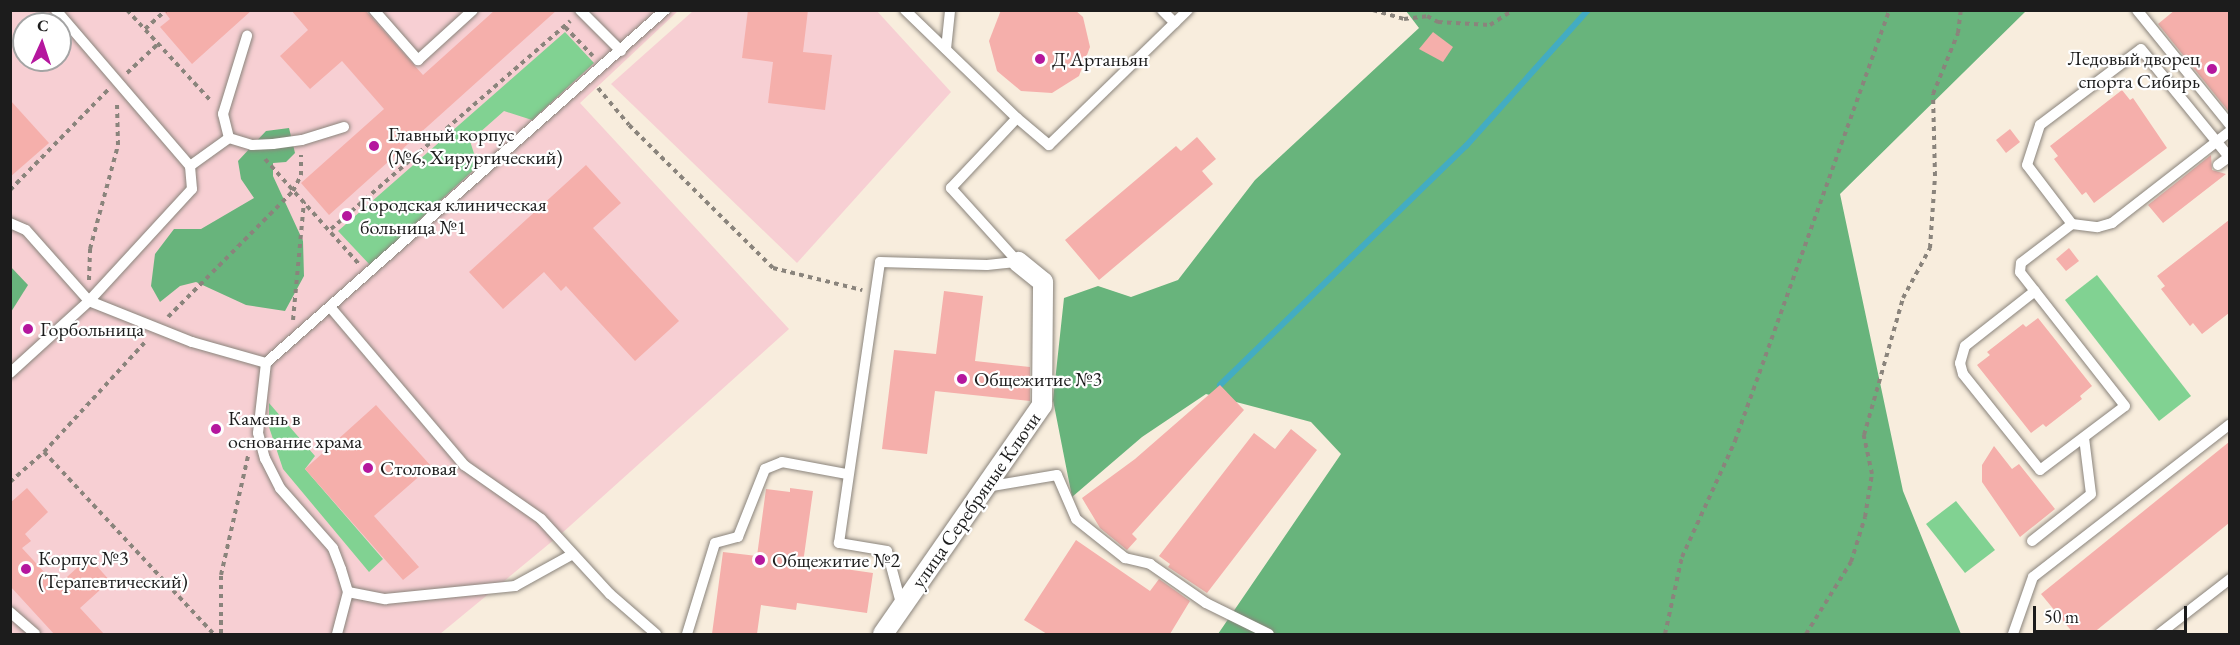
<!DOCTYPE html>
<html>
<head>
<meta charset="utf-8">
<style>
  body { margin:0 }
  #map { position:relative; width:2240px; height:645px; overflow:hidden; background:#f8eddd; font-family:"EB Garamond",serif }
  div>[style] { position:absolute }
  .built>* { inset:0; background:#f7cfd3 }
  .green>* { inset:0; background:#81d292 }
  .forest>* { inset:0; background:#68b47c }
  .stream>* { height:6px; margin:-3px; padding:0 3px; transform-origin:3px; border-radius:3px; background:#43acc2 }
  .building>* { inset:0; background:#f5afab }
  .path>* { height:4px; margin-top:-2px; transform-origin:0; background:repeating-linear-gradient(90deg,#8a847c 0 4.5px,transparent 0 9px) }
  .roads { filter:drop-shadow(0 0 2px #8a847c) drop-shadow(0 0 2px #8a847c) }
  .lane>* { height:10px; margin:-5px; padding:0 5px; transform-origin:5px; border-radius:5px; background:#fff }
  .street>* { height:20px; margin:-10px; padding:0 10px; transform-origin:10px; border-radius:10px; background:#fff }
  .dots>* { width:16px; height:16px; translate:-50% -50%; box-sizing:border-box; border:3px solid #fff; border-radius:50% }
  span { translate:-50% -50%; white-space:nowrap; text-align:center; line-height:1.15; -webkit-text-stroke:4.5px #fff; paint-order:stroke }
  .poi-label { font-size:20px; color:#1c1c1c }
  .right { translate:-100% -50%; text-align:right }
  .left { translate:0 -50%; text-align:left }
  .street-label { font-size:20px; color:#1c1c1c }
  .frame { position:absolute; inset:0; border:12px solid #1c1c1c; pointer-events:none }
  .north { position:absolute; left:12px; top:12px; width:60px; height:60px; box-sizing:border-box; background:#fff; border:2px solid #a4a4a4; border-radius:50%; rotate:3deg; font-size:16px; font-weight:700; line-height:24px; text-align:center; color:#1c1c1c }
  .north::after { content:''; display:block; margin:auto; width:21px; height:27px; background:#b5179e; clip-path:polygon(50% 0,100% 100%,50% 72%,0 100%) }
  .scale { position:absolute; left:2033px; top:606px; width:154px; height:27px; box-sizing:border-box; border:3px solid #1c1c1c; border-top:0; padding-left:8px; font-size:18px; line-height:21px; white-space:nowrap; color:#1c1c1c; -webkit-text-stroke:4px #fff; paint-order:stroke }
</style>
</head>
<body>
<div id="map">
  <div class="built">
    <div style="clip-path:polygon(876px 10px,951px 92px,797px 263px,611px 84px,693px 11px)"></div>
    <div style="clip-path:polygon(evenodd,10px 11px,678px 11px,580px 103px,789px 329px,561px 534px,440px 634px,11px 634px,10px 11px,24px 24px,60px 24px,60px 60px,24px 60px,24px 24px)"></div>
  </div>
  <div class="green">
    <div style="clip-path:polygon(565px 32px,594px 63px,532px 120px,504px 111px,470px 141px,478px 166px,370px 265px,338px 231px)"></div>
    <div style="clip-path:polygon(2097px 275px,2191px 396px,2159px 421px,2065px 300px)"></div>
    <div style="clip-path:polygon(269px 403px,315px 456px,305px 469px,383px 559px,369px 572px,283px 469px,269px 427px)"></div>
    <div style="clip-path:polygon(1956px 501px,1995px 550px,1965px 573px,1926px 524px)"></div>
  </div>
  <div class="forest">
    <div style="clip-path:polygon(1406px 11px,2026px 11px,1840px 194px,1903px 491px,1961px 634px,1218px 634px,1341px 454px,1311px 422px,1206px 394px,1142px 437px,1072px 497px,1053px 400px,1064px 298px,1098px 286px,1131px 297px,1178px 280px,1255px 180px,1419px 28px)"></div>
    <div style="clip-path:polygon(289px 128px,295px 153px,286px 162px,273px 163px,273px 176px,303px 241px,304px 276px,285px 311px,246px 305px,196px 282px,180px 286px,160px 302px,151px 286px,155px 254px,174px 229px,201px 229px,254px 198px,241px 179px,238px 161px,266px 131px)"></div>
    <div style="clip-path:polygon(10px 266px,28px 285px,11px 312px,10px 312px)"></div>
  </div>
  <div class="stream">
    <div style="left:1220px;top:385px;width:343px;rotate:-44.2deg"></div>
    <div style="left:1466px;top:146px;width:183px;rotate:-48.1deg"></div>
  </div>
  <div class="building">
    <div style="clip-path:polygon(163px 10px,252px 10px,192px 64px,160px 27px,170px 19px)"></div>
    <div style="clip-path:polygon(291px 10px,365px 10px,423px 75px,495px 10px,557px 10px,329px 215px,301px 183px,384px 109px,342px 61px,310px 89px,280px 56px,308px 30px)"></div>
    <div style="clip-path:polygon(748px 10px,808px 10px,803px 52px,832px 55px,825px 110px,768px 103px,773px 62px,742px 58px)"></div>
    <div style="clip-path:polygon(1001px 10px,1075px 10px,1083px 17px,1090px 47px,1079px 76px,1052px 93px,1021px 91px,997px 71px,989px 41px)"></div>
    <div style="clip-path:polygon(2175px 10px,2229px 10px,2229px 112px,2158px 24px)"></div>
    <div style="clip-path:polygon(1433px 32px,1453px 47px,1443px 62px,1419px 49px)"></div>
    <div style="clip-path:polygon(2122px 90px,2130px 100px,2133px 98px,2167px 148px,2094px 203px,2086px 192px,2082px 195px,2054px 159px,2058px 156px,2050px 146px)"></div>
    <div style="clip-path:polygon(10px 100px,49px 143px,10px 177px)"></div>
    <div style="clip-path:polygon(2010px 129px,2020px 142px,2006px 153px,1996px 140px)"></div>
    <div style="clip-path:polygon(1197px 137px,1216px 159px,1202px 171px,1213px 184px,1099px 280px,1065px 240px,1176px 146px,1181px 151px)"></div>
    <div style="clip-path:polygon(2211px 155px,2212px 170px,2226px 174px,2163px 223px,2148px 205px)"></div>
    <div style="clip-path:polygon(586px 165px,621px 203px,593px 228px,679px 321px,635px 361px,566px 286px,561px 291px,544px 272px,503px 309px,469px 272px)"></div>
    <div style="clip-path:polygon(2229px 220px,2229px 313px,2202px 334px,2193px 323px,2190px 326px,2161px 289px,2165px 286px,2157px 276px)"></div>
    <div style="clip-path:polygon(2069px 248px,2079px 261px,2066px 271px,2056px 259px)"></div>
    <div style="clip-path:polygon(944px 291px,983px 296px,975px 361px,1030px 367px,1030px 401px,935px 391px,927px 454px,882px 449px,894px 350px,936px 354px)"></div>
    <div style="clip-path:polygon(2038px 318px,2092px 386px,2080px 396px,2082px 399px,2046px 427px,2043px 424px,2031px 433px,1977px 365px,1990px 355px,1987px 352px,2023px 324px,2026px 327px)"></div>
    <div style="clip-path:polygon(1220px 385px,1244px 410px,1132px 534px,1137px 539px,1127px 550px,1100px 528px,1082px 498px,1135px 459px)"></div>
    <div style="clip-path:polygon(376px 405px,431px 466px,374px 516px,419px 567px,403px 580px,305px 469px)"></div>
    <div style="clip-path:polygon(1291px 429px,1317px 450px,1207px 593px,1168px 567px,1170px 564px,1159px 556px,1254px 433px,1275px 449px)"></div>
    <div style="clip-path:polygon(2229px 442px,2229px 523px,2092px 634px,2074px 634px,2041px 594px)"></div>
    <div style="clip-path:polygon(1994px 446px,2012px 469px,2019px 464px,2055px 509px,2020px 537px,1982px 482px,1982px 465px)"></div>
    <div style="clip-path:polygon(27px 488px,48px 512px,25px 534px,31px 541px,22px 548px,57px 586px,89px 557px,110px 581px,80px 608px,104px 634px,54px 634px,10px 586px,10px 503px)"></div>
    <div style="clip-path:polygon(790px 488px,813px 491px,803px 563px,873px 573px,867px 613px,797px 603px,796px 610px,761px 605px,757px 634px,712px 634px,723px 552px,757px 556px,766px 489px,790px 492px)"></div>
    <div style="clip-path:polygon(1076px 540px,1150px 591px,1159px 579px,1190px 601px,1170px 634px,1047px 634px,1024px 620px)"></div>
  </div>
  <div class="path">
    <div style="left:127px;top:10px;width:124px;rotate:47.3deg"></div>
    <div style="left:1373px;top:10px;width:32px;rotate:16deg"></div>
    <div style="left:1404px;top:19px;width:23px;rotate:-7deg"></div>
    <div style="left:1427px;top:16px;width:13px;rotate:29deg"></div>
    <div style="left:1438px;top:22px;width:52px;rotate:3.3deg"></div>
    <div style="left:1490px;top:25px;width:27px;rotate:-33deg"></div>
    <div style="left:565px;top:27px;width:40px;rotate:46deg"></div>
    <div style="left:145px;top:29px;width:28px;rotate:-42deg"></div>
    <div style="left:127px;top:73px;width:42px;rotate:-43.1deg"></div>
    <div style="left:598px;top:88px;width:48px;rotate:50deg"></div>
    <div style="left:629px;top:125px;width:203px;rotate:44.8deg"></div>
    <div style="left:773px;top:268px;width:92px;rotate:13.9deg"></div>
    <div style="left:265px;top:159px;width:140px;rotate:48.2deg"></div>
    <div style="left:10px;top:190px;width:140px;rotate:-45.6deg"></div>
    <div style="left:331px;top:229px;width:317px;rotate:-41deg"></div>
    <div style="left:89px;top:280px;width:31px;rotate:-88deg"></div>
    <div style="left:90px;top:249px;width:108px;rotate:-74.9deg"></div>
    <div style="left:118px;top:145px;width:40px;rotate:-91.4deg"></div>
    <div style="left:168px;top:317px;width:177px;rotate:-45.2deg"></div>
    <div style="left:293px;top:191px;width:18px;rotate:-63deg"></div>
    <div style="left:301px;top:175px;width:20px;rotate:-90deg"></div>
    <div style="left:293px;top:320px;width:119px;rotate:-84.7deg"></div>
    <div style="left:44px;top:452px;width:249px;rotate:47deg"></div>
    <div style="left:10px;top:482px;width:45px;rotate:-41.4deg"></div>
    <div style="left:44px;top:452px;width:152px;rotate:-47.4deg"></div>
    <div style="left:221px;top:634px;width:59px;rotate:-90deg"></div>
    <div style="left:221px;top:575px;width:122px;rotate:-77.2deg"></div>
    <div style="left:1665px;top:634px;width:79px;rotate:-77.6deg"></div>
    <div style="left:1682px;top:557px;width:128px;rotate:-65.4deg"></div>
    <div style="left:1735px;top:441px;width:458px;rotate:-70.3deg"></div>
    <div style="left:1806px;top:634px;width:85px;rotate:-58deg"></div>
    <div style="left:1851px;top:562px;width:47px;rotate:-72.7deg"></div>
    <div style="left:1865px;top:517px;width:44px;rotate:-80.8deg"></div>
    <div style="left:1872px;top:474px;width:40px;rotate:-102deg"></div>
    <div style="left:1864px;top:435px;width:142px;rotate:-74.1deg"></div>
    <div style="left:1903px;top:298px;width:57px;rotate:-61.6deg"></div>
    <div style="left:1930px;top:248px;width:72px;rotate:-86deg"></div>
    <div style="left:1935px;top:176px;width:82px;rotate:-91.4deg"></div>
    <div style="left:1933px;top:94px;width:66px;rotate:-67.7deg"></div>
    <div style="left:1958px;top:33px;width:23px;rotate:-83deg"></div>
  </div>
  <div class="roads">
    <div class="lane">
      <div style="left:374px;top:10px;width:67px;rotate:48.7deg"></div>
      <div style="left:418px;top:60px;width:74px;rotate:-42.3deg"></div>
      <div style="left:580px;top:10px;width:58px;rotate:45deg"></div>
      <div style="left:905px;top:10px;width:156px;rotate:44deg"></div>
      <div style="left:1162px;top:10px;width:18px;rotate:45deg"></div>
      <div style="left:2137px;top:10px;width:148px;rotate:51deg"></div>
      <div style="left:946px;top:49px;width:39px;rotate:-84deg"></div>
      <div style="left:229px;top:138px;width:24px;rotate:17deg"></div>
      <div style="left:252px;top:145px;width:21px;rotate:-3deg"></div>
      <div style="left:273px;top:144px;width:29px;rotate:-8deg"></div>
      <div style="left:302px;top:140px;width:44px;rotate:-17.2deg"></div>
      <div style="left:229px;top:138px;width:25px;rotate:-104deg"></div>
      <div style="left:223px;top:114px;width:82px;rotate:-72.9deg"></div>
      <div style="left:2218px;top:165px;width:14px;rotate:-36deg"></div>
      <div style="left:190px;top:166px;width:48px;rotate:-35.7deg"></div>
      <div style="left:10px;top:223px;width:17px;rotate:24deg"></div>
      <div style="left:26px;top:230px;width:95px;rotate:48.4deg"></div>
      <div style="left:89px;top:301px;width:111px;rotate:21.7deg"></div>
      <div style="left:192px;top:342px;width:77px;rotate:15.8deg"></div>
      <div style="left:2072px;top:224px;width:26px;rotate:7deg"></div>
      <div style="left:2098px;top:227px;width:15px;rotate:-16deg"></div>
      <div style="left:2112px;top:223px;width:150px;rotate:-37.9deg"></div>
      <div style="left:1018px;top:262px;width:100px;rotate:-132.2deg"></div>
      <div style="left:951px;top:188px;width:96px;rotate:-46.7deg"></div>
      <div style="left:1017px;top:118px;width:42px;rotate:40.2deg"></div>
      <div style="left:1049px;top:145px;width:194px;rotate:-44.2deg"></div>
      <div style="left:2035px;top:291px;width:89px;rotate:141.8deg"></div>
      <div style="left:1965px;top:346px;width:18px;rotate:106deg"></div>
      <div style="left:1960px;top:363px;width:11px;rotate:75deg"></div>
      <div style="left:1963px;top:374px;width:123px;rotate:51.3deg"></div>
      <div style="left:2040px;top:470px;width:106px;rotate:-37deg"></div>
      <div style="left:2125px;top:406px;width:170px;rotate:-128.1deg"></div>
      <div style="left:2020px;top:272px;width:9px;rotate:-84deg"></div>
      <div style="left:2021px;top:263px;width:64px;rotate:-37.4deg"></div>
      <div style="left:2072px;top:224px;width:74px;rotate:-127.3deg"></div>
      <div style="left:2027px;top:165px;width:42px;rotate:-72deg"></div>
      <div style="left:2040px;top:125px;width:126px;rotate:-37deg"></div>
      <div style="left:2141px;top:49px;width:141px;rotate:50.8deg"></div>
      <div style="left:331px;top:308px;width:206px;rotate:49.7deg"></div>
      <div style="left:464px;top:465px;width:94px;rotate:35deg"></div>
      <div style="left:541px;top:519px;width:102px;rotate:47.4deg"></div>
      <div style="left:610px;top:594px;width:61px;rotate:41deg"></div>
      <div style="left:10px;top:373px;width:107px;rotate:-42.3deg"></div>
      <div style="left:89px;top:301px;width:152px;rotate:-47.4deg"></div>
      <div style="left:192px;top:189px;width:23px;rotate:-95deg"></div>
      <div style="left:190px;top:166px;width:206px;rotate:-130.7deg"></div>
      <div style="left:986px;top:487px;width:72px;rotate:-9.6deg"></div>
      <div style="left:1057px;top:475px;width:48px;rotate:66.6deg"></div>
      <div style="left:1076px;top:519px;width:63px;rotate:38.5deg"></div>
      <div style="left:1125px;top:558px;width:26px;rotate:13deg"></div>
      <div style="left:1150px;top:564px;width:68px;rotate:34.9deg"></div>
      <div style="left:1206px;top:603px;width:70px;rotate:26.2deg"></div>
      <div style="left:2032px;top:541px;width:75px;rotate:-38.5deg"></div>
      <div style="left:2091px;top:494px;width:56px;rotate:-97.1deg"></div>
      <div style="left:348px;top:592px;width:38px;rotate:11deg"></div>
      <div style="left:385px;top:599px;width:131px;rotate:-5.7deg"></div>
      <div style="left:515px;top:586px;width:66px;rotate:-28.9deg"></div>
      <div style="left:902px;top:607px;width:58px;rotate:-105deg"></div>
      <div style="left:887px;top:551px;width:49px;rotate:-170.5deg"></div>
      <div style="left:839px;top:543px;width:284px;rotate:-81.7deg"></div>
      <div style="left:880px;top:262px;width:107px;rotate:1.6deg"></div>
      <div style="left:987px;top:265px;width:31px;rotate:-6deg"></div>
      <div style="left:10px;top:612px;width:33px;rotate:41deg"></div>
      <div style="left:337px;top:634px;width:43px;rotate:-75.3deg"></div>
      <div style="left:348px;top:592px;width:24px;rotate:-107deg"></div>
      <div style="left:341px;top:569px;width:22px;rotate:-111deg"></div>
      <div style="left:333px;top:548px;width:80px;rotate:-131.5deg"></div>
      <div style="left:280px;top:488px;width:33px;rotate:-117deg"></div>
      <div style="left:265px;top:459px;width:27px;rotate:-105deg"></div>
      <div style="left:258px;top:433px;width:70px;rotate:-83.5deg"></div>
      <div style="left:266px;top:363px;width:533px;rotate:-41.5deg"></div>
      <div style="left:687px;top:634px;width:95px;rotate:-72.9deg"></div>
      <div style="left:715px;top:543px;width:24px;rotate:-15deg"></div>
      <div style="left:738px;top:537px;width:73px;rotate:-68.3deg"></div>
      <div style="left:765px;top:469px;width:18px;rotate:-22deg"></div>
      <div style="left:782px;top:462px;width:65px;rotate:10.6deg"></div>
      <div style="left:2013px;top:634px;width:60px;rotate:-70.7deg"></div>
      <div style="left:2033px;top:577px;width:249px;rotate:-37.8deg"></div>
      <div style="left:2159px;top:634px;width:90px;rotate:-37.8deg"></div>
    </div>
    <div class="street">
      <div style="left:883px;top:634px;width:279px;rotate:-55.2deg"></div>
      <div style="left:1042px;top:405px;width:123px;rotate:-89.5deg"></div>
      <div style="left:1043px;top:282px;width:32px;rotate:-141deg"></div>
    </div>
  </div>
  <div class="dots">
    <div style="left:1040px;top:59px;background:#b5179e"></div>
    <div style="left:2212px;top:69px;background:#b5179e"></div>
    <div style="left:374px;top:146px;background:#b5179e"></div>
    <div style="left:347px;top:216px;background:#b5179e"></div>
    <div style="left:28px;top:329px;background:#b5179e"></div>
    <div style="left:962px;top:379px;background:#b5179e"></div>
    <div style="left:216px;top:429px;background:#b5179e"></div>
    <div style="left:368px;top:468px;background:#b5179e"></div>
    <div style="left:760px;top:560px;background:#b5179e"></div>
    <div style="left:26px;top:569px;background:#b5179e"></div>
  </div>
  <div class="poi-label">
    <span class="right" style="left:2200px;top:70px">Ледовый дворец<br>спорта Сибирь</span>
    <span class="left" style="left:1052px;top:59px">Д'Артаньян</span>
    <span class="left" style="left:388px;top:146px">Главный корпус<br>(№6, Хирургический)</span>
    <span class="left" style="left:360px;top:216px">Городская клиническая<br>больница №1</span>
    <span class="left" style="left:40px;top:329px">Горбольница</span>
    <span class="left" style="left:974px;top:379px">Общежитие №3</span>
    <span class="left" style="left:228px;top:430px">Камень в<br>основание храма</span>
    <span class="left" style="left:380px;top:468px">Столовая</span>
    <span class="left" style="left:38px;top:570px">Корпус №3<br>(Терапевтический)</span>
    <span class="left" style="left:772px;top:560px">Общежитие №2</span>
  </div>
  <div class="street-label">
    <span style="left:976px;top:500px;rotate:-55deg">улица Серебряные Ключи</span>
  </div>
  <div class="frame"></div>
  <div class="north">С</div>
  <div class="scale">50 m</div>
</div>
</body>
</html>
